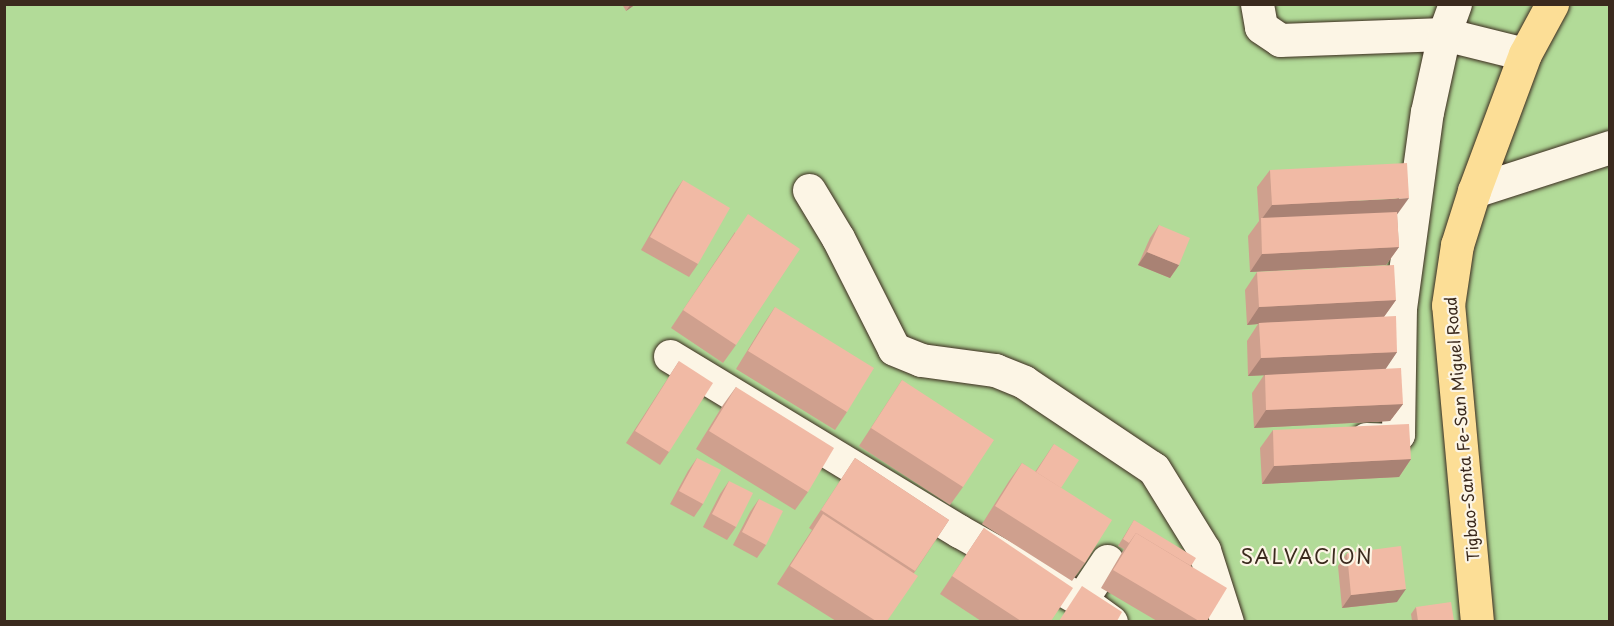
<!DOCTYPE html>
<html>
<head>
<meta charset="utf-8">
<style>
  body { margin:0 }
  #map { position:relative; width:1614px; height:626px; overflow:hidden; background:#f9e3d2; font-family:"Playpen Sans",sans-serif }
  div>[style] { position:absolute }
  .green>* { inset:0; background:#b2db98 }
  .roads { filter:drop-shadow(0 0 2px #3b2a1e) drop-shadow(0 0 2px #3b2a1e) }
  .minor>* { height:33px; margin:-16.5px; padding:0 16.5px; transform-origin:16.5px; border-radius:16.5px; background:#fcf5e5 }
  .major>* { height:33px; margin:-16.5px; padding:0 16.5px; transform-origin:16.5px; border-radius:16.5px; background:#fcde96 }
  .wall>* { inset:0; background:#cfa08e }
  .shaded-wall>* { inset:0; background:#a98274 }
  .building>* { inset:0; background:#f1baa5 }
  span { translate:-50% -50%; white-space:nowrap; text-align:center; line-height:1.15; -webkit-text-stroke:4.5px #fcf5e5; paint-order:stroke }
  .street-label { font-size:16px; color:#3b2a1e }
  .quarter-label { font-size:20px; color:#3b2a1e; letter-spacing:1.5px }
  .frame { position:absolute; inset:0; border:6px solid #3b2a1e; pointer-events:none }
</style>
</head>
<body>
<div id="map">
  <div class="green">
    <div style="clip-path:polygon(5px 5px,1609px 5px,1609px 621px,5px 621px)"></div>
  </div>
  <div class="roads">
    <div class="minor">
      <div style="left:1257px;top:4px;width:23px;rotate:80deg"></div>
      <div style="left:1261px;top:27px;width:23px;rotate:34deg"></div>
      <div style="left:1280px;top:40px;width:164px;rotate:-2.1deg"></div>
      <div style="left:1444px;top:34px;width:83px;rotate:13.9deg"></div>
      <div style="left:809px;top:190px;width:56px;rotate:58.9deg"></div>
      <div style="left:838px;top:238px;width:124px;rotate:63.2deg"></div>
      <div style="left:894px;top:349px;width:29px;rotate:22deg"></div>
      <div style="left:921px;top:360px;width:75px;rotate:7.7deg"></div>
      <div style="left:995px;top:370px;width:31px;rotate:22deg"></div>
      <div style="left:1024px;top:382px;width:156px;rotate:33.8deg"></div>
      <div style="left:1154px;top:469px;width:95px;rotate:58.3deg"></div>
      <div style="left:1204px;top:550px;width:76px;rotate:72.3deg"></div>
      <div style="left:1474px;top:191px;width:143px;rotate:-17.9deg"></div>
      <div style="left:670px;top:356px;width:338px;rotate:31.2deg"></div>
      <div style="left:959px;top:531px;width:140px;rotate:29.5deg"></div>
      <div style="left:1081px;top:600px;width:37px;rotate:36deg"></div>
      <div style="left:1366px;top:439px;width:23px;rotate:2deg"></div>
      <div style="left:1389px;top:440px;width:11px;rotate:-34deg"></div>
      <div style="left:1398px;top:434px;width:126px;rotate:-89.1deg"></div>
      <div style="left:1400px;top:308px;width:198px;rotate:-82.2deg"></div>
      <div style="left:1427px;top:112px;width:80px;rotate:-77.7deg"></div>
      <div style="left:1444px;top:34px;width:32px;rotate:-70deg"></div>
      <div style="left:1081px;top:600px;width:47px;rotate:-56.3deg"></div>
    </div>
    <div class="major">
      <div style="left:1477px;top:622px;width:318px;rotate:-95.2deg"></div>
      <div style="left:1448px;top:305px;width:61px;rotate:-81.5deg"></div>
      <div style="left:1457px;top:245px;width:57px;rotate:-72.5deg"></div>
      <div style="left:1474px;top:191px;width:146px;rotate:-69.6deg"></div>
      <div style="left:1525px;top:54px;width:57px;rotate:-61.6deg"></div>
    </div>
  </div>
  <div class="wall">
    <div style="clip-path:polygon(622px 4px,636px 4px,626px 11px)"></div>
    <div style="clip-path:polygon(1270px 170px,1397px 214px,1399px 247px,1386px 265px,1250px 272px,1248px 236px,1259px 221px,1257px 187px)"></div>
    <div style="clip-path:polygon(683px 180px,698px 264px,689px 277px,641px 250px,674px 193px)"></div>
    <div style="clip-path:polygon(1159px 225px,1179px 265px,1170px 278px,1138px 265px,1150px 238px)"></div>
    <div style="clip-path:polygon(735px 232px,736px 345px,723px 363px,671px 328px)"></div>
    <div style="clip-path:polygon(1257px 272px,1396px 300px,1384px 317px,1397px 352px,1385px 369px,1403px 404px,1390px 421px,1254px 428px,1252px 393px,1264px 375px,1248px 376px,1247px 341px,1258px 324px,1247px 325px,1245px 290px)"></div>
    <div style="clip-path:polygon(775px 307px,847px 412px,835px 430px,736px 369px,763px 325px)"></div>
    <div style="clip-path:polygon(679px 361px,669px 452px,660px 465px,626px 443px)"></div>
    <div style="clip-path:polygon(902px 380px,963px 487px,950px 505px,859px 446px)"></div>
    <div style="clip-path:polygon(736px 387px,808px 492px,795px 510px,696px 449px,723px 405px)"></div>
    <div style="clip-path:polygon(1273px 430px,1411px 459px,1399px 477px,1262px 484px,1260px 448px)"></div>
    <div style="clip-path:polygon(1054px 444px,1061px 488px,1085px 563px,1072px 581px,982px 524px,1009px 481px,1022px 463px,1035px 472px)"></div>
    <div style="clip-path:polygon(697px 458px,703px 504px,694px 517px,670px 504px,688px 471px)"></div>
    <div style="clip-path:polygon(855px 458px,949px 520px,914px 573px,887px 621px,836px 621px,777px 584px,812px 530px,809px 528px)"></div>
    <div style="clip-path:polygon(729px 481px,736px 527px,727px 540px,703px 527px,720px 494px)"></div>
    <div style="clip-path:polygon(759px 499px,766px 545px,757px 558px,733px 545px,750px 512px)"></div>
    <div style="clip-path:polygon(1134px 520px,1191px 566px,1207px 621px,1157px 621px,1101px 588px,1124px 549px,1118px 546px)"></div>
    <div style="clip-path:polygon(984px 528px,1051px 621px,981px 621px,940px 594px)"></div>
    <div style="clip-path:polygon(1347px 553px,1397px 602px,1342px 608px,1338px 566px)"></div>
    <div style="clip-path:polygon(1416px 607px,1454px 621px,1412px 621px,1411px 614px)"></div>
  </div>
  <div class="shaded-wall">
    <div style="clip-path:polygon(631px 4px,636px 4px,626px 11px)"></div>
    <div style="clip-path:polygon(1409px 198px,1396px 216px,1261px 220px,1272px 205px)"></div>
    <div style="clip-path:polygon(1399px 247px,1386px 265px,1250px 272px,1262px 254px)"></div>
    <div style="clip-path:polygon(1147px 252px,1179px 265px,1170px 278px,1138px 265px)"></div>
    <div style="clip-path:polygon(1396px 300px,1383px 318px,1259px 323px,1258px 324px,1247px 325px,1259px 307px)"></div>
    <div style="clip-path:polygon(1397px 352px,1385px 370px,1248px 376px,1261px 358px)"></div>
    <div style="clip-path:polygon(1403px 404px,1390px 421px,1254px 428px,1266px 410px)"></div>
    <div style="clip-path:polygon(1411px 459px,1399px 477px,1262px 484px,1274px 466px)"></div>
    <div style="clip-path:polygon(1406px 589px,1397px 602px,1342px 608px,1351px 595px)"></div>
  </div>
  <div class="building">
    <div style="clip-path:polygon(1407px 163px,1409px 198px,1272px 205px,1270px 170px)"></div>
    <div style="clip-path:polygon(683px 180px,730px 208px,698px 264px,650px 237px)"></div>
    <div style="clip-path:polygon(1397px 212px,1399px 247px,1262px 254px,1261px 218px)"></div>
    <div style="clip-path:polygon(748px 214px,800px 249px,736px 345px,683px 310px)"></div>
    <div style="clip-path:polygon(1159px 225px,1190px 238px,1179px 265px,1147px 252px)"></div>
    <div style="clip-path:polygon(1394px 265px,1396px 300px,1259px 307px,1257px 272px)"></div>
    <div style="clip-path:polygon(775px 307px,874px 368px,847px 412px,748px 351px)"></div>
    <div style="clip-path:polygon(1396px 316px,1397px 352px,1261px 358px,1259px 323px)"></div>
    <div style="clip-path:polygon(679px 361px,713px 383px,669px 452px,635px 431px)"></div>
    <div style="clip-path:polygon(1401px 368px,1403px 404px,1266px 410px,1265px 375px)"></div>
    <div style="clip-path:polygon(902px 380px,994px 440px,963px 487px,871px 428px)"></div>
    <div style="clip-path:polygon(736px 387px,834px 448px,808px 492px,709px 431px)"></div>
    <div style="clip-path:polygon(1409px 424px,1411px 459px,1274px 466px,1273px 430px)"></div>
    <div style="clip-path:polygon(1054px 444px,1079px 460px,1061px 488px,1036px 472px)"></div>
    <div style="clip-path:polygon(697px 458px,721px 470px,703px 504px,679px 491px)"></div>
    <div style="clip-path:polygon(855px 458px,949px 520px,915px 571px,821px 510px)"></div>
    <div style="clip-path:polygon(1022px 463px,1112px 520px,1085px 563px,995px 506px)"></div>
    <div style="clip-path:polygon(729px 481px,753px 493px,736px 527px,712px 514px)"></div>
    <div style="clip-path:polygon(759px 499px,783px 511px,766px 545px,742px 532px)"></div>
    <div style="clip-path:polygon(823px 514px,918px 576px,887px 621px,876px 621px,790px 566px)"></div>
    <div style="clip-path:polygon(1134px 520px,1196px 558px,1191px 566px,1136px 533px,1129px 543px,1123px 539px)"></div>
    <div style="clip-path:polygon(984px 528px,1073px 588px,1051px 621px,1021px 621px,952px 576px)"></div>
    <div style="clip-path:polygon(1136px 533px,1227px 588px,1207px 621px,1199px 621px,1113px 570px)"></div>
    <div style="clip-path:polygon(1401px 546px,1406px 589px,1351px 595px,1347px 553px)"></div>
    <div style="clip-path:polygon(1082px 586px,1122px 612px,1117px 621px,1059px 621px)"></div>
    <div style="clip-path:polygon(1451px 602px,1454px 621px,1418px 621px,1416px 607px)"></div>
  </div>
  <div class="street-label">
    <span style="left:1461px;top:429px;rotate:-95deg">Tigbao-Santa Fe-San Miguel Road</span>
  </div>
  <div class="quarter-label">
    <span style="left:1307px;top:556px">SALVACION</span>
  </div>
  <div class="frame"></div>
</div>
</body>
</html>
